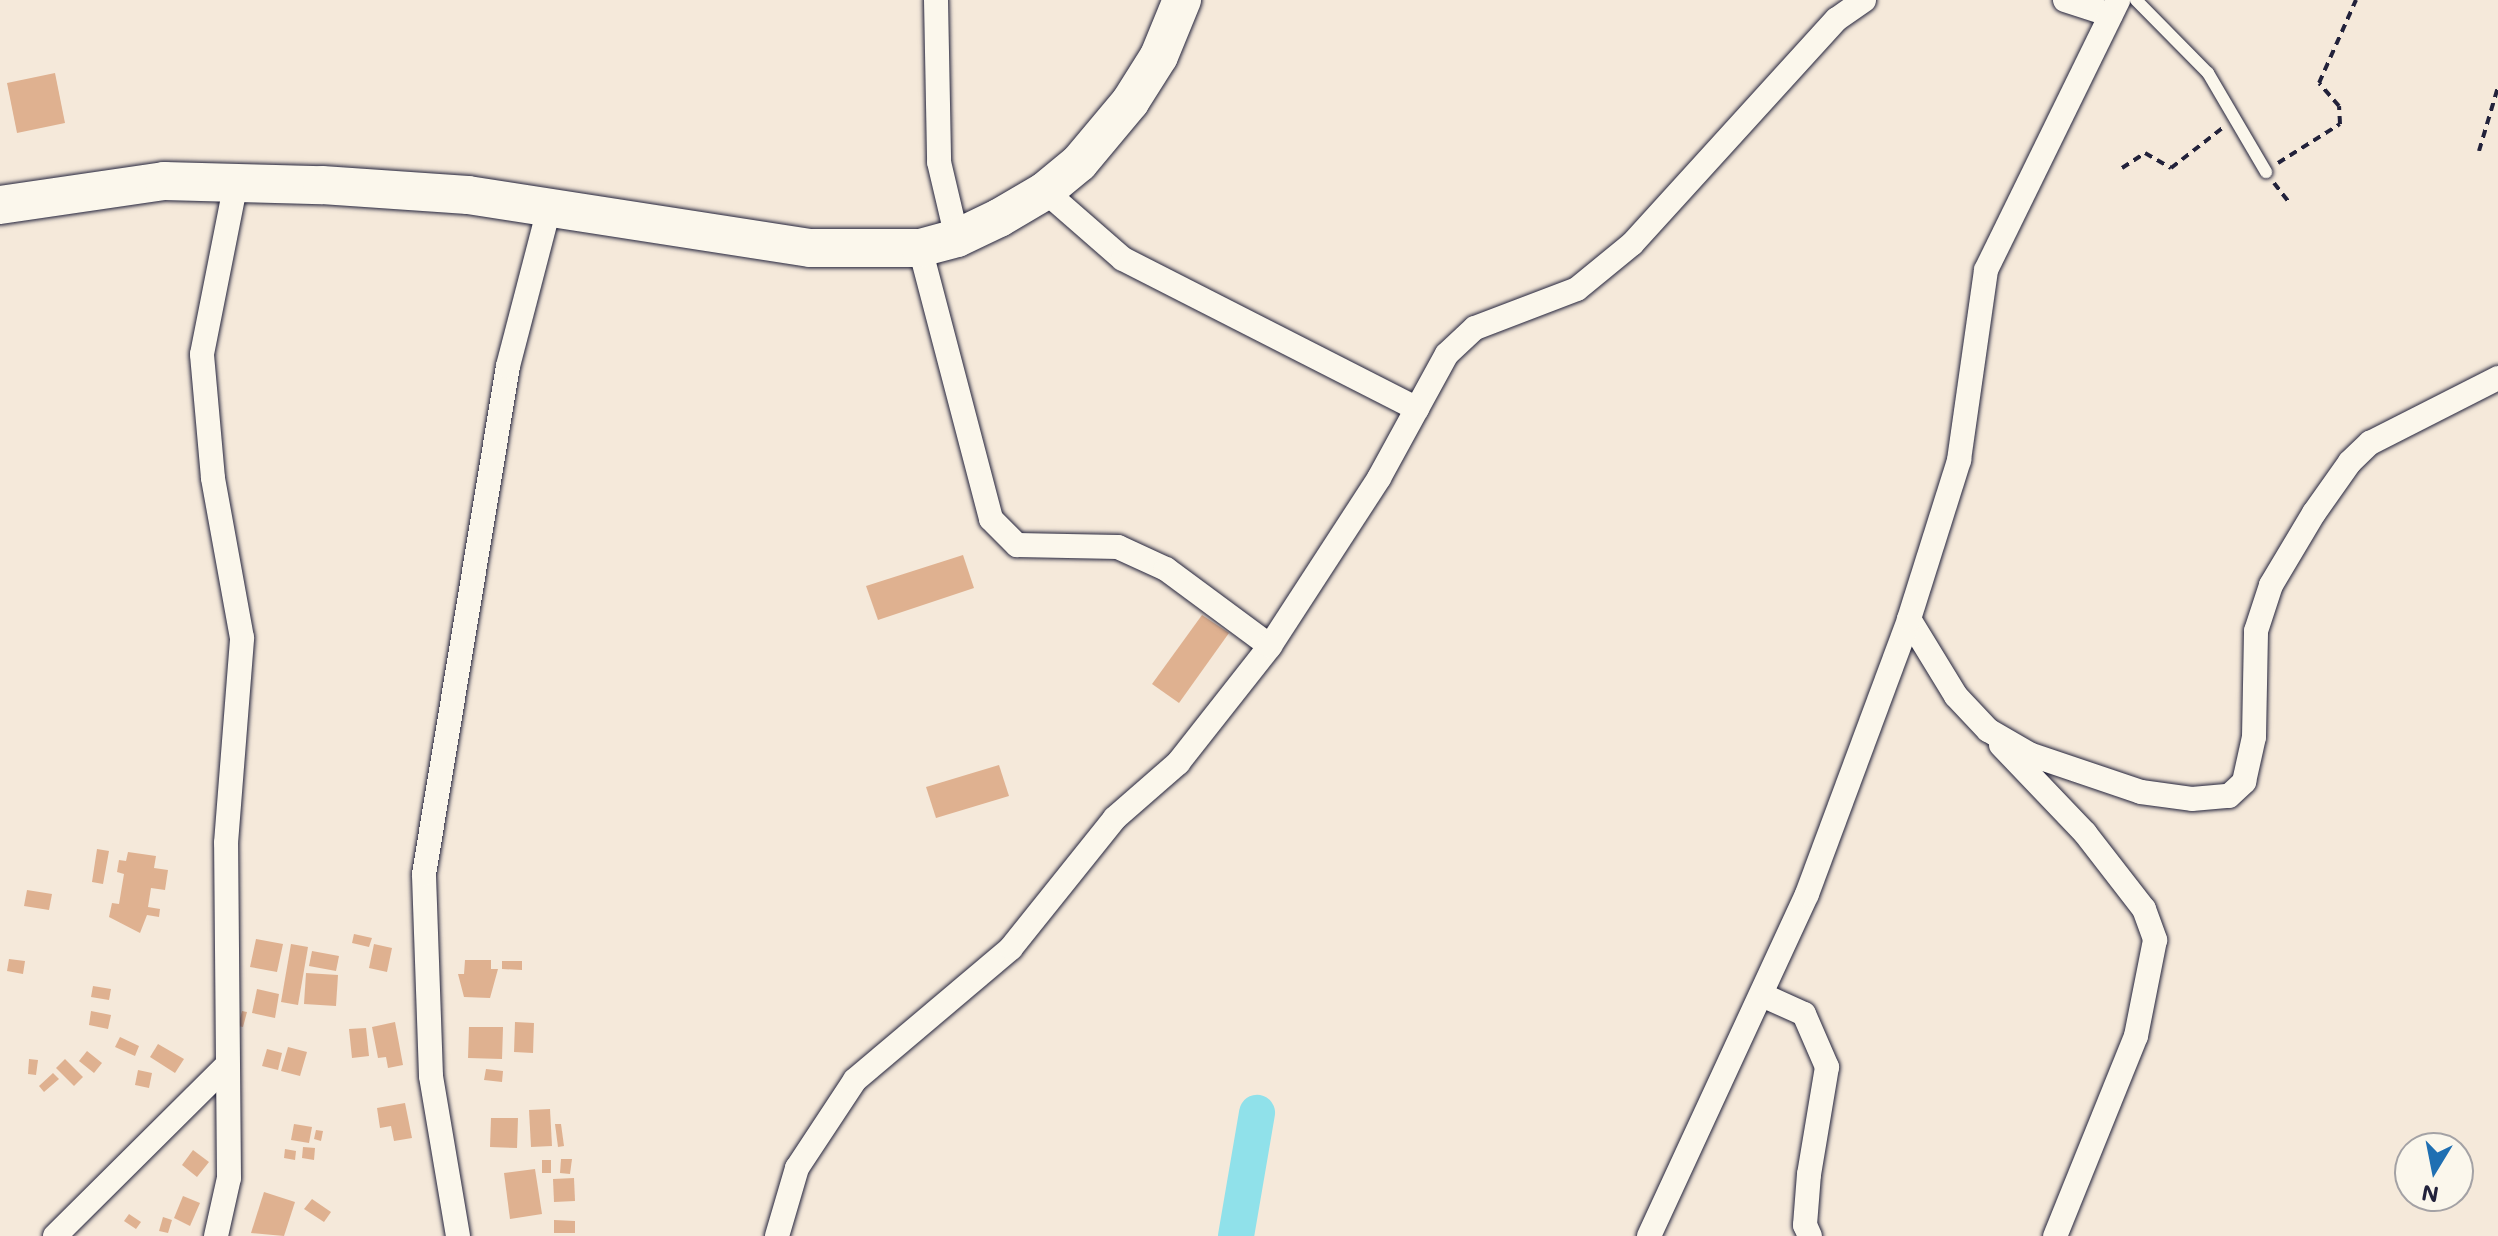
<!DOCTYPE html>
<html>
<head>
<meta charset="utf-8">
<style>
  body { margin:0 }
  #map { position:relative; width:2498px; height:1236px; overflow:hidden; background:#f5e9da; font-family:Mali,sans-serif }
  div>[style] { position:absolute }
  .river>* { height:36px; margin:-18px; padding:0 18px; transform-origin:18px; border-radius:18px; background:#90e1ea }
  .building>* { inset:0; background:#dfb190 }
  .path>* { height:4px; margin-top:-2px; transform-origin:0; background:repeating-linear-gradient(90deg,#22223b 0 8px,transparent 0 14px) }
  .roads { filter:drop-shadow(0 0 2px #22223b) drop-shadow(0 0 2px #22223b) }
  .lane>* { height:12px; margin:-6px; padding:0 6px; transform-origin:6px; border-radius:6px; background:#fbf7ec }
  .street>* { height:24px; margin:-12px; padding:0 12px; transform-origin:12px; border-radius:12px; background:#fbf7ec }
  .primary>* { height:38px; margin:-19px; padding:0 19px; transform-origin:19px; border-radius:19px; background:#fbf7ec }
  span { translate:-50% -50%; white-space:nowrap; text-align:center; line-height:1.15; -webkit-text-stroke:6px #fbf7ec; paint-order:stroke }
  .north { position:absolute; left:2394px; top:1132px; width:80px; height:80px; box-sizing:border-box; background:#fbf7ec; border:2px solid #a4a2a5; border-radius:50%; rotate:190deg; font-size:22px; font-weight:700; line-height:32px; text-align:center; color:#22223b }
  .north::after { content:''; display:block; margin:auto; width:28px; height:36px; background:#1f6fb2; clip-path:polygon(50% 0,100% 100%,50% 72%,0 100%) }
</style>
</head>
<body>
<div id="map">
  <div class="river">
    <div style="left:1236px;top:1236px;width:125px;rotate:-80.3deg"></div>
  </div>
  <div class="building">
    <div style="clip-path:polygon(55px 73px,65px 123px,17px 133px,7px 83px)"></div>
    <div style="clip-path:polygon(963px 555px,974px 588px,878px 620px,866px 586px)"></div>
    <div style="clip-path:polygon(1202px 615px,1229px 633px,1179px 703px,1152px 684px)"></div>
    <div style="clip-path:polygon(999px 765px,1009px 796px,936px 818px,926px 787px)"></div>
    <div style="clip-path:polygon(97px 849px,109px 851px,103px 884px,92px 882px)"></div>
    <div style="clip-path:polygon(128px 852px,156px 856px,154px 868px,168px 870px,165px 890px,151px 888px,148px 907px,160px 909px,159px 917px,147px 915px,140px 933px,109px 917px,112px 903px,119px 904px,124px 874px,117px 872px,119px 860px,126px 861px)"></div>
    <div style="clip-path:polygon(27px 890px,52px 894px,49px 910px,24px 906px)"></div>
    <div style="clip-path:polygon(354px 934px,372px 938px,369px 947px,352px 943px)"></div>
    <div style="clip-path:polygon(256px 939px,283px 944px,277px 972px,250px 967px)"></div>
    <div style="clip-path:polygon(291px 944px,308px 947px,298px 1005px,281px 1002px)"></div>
    <div style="clip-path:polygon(374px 944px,392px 948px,387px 972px,369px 968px)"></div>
    <div style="clip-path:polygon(312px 951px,339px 956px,336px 971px,309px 966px)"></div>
    <div style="clip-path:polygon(9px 959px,25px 961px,23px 974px,7px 971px)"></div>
    <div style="clip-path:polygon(465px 960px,491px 960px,491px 969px,498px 969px,490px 998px,464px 997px,458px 974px,464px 974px)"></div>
    <div style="clip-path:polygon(502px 961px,522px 961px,522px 970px,502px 969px)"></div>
    <div style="clip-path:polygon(306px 973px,338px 975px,336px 1006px,304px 1004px)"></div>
    <div style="clip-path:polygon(93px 986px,111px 989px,109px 1000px,91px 997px)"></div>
    <div style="clip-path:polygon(257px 989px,279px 994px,275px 1018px,252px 1013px)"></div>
    <div style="clip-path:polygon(91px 1011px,111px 1015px,108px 1029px,89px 1025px)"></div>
    <div style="clip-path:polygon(242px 1011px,247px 1012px,243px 1027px,238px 1026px)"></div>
    <div style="clip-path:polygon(395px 1022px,403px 1065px,388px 1068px,386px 1057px,378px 1058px,372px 1027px)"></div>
    <div style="clip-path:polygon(515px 1022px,534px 1023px,533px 1053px,514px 1052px)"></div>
    <div style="clip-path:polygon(469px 1027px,503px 1027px,502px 1059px,468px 1058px)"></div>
    <div style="clip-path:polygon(366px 1028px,369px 1056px,352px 1058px,349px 1029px)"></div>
    <div style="clip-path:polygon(120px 1037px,139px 1046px,135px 1056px,115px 1047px)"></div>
    <div style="clip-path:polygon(158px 1044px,184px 1059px,175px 1073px,150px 1057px)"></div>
    <div style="clip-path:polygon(288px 1047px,307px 1052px,300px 1076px,281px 1071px)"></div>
    <div style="clip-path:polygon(267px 1049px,282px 1053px,278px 1070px,262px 1066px)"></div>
    <div style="clip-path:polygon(87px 1051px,102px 1063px,94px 1073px,79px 1061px)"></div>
    <div style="clip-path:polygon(29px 1059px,38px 1060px,36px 1075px,28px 1074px)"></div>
    <div style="clip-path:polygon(65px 1059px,83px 1077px,74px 1086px,56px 1068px)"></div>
    <div style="clip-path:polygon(486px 1069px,503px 1071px,502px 1082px,484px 1080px)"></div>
    <div style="clip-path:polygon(138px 1070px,152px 1073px,149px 1088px,135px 1085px)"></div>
    <div style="clip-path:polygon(53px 1073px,59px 1079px,44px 1092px,39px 1086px)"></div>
    <div style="clip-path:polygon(405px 1103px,412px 1138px,394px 1141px,391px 1126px,380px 1128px,377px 1108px)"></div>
    <div style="clip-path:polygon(550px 1109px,552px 1146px,531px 1147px,529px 1110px)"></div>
    <div style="clip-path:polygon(491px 1118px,518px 1118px,517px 1148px,490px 1147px)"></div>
    <div style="clip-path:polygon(294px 1124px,312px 1127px,309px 1143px,291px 1140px)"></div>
    <div style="clip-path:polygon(555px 1124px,561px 1124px,564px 1146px,558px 1147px)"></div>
    <div style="clip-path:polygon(316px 1130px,323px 1131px,321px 1141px,314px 1139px)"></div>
    <div style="clip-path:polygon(303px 1147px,315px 1148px,314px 1160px,302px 1158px)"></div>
    <div style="clip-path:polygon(285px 1149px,296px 1151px,295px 1160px,284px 1158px)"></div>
    <div style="clip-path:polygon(193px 1150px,209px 1162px,197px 1177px,182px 1165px)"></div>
    <div style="clip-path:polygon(561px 1159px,572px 1159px,570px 1174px,560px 1173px)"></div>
    <div style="clip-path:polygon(542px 1160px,551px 1160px,551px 1173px,542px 1173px)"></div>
    <div style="clip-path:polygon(535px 1169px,542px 1214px,510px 1219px,504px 1173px)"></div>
    <div style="clip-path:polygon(574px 1178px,575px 1201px,554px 1202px,553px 1179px)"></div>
    <div style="clip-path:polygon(264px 1192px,295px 1202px,284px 1236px,251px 1233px)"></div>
    <div style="clip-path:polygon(183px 1196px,200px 1203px,190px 1226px,174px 1218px)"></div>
    <div style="clip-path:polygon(312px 1199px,331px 1212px,324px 1222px,304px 1209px)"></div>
    <div style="clip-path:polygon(129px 1214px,141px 1222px,136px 1229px,124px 1221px)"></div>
    <div style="clip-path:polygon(163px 1217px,172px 1220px,168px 1233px,159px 1231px)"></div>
    <div style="clip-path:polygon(554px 1220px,575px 1221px,575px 1233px,554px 1233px)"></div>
  </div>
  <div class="path">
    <div style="left:2479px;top:151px;width:67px;rotate:-73.5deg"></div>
    <div style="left:2278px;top:163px;width:73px;rotate:-32.2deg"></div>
    <div style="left:2340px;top:124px;width:18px;rotate:-93deg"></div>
    <div style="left:2339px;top:106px;width:30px;rotate:-131deg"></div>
    <div style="left:2319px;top:83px;width:91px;rotate:-66deg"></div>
    <div style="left:2122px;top:168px;width:27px;rotate:-33deg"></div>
    <div style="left:2145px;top:153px;width:30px;rotate:30deg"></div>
    <div style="left:2171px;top:168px;width:68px;rotate:-37.9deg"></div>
    <div style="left:2274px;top:183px;width:24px;rotate:52deg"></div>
  </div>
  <div class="roads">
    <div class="lane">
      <div style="left:2136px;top:0;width:103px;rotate:45.4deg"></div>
      <div style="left:2208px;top:73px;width:115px;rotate:59.6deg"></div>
    </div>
    <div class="street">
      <div style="left:936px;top:0;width:162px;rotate:88.9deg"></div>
      <div style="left:939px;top:162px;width:78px;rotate:76.7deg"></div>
      <div style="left:2065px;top:0;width:48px;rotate:18.1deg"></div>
      <div style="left:1045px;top:191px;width:103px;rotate:41.1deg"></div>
      <div style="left:1123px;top:259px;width:330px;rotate:27deg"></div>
      <div style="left:920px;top:248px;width:280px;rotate:75.3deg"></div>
      <div style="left:991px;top:519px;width:37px;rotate:45deg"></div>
      <div style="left:1017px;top:545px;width:101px;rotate:1.1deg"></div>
      <div style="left:1118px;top:547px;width:53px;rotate:24.6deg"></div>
      <div style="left:1166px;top:569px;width:129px;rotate:36.5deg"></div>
      <div style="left:1909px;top:619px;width:90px;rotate:58.6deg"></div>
      <div style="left:1956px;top:696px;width:47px;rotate:46.7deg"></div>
      <div style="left:1988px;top:730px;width:48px;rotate:30.3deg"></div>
      <div style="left:2029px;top:754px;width:118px;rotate:18.7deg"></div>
      <div style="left:2141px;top:792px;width:51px;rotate:7.8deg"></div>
      <div style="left:2192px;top:799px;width:37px;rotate:-5deg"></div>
      <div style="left:2229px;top:796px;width:21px;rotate:-43deg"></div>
      <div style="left:2244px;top:782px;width:46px;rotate:-77.5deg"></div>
      <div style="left:2254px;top:737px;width:106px;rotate:-88.9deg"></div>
      <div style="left:2256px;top:631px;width:48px;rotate:-71.9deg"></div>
      <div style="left:2271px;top:585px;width:84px;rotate:-59.2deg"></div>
      <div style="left:2314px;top:513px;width:62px;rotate:-54.8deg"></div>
      <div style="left:2350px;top:462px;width:28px;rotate:-44deg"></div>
      <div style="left:2370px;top:443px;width:144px;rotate:-26.9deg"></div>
      <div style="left:2001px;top:745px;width:122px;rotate:46.3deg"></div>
      <div style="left:2085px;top:833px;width:96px;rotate:52.2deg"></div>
      <div style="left:2144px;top:909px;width:33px;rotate:70deg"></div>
      <div style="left:2155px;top:940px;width:98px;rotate:101.2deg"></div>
      <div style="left:2136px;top:1036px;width:216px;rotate:112deg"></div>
      <div style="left:1762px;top:995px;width:46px;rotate:24.3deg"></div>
      <div style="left:1804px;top:1014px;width:58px;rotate:66.5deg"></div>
      <div style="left:1827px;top:1067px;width:109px;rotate:99.5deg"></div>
      <div style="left:1809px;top:1174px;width:51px;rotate:94.5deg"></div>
      <div style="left:1805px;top:1225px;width:12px;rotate:66deg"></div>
      <div style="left:55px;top:1236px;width:243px;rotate:-44.8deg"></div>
      <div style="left:216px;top:1236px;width:59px;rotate:-77.4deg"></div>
      <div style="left:229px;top:1178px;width:335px;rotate:-90.5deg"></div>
      <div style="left:226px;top:843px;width:206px;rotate:-85.5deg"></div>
      <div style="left:242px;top:638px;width:163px;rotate:-100.3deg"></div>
      <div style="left:213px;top:478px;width:124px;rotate:-95.1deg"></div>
      <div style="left:202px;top:354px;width:174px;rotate:-78.8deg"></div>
      <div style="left:458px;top:1236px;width:162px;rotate:-99.6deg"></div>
      <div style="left:431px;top:1076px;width:202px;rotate:-92deg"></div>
      <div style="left:424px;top:874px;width:515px;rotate:-80.61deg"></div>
      <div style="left:508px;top:366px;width:166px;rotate:-75.4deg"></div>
      <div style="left:777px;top:1236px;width:71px;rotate:-73.6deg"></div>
      <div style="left:797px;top:1168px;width:105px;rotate:-56.6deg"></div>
      <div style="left:855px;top:1080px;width:204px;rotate:-40.2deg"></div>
      <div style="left:1011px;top:948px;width:166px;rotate:-51.3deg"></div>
      <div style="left:1115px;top:818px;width:84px;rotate:-41.1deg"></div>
      <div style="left:1178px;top:763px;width:149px;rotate:-51.8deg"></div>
      <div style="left:1270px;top:646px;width:200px;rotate:-57deg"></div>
      <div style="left:1379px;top:478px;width:141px;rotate:-61.3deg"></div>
      <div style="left:1447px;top:354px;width:38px;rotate:-43deg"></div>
      <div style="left:1475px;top:328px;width:109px;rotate:-20.9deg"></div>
      <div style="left:1577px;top:289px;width:71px;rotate:-39.3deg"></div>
      <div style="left:1632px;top:244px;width:304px;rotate:-47.7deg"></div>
      <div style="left:1837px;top:19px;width:33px;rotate:-35deg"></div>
      <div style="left:1649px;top:1236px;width:377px;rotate:-65.2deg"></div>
      <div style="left:1807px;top:894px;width:293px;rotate:-69.6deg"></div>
      <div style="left:1909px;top:619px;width:167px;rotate:-72.5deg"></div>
      <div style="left:1959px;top:460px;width:192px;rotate:-81.9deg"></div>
      <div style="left:1986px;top:270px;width:301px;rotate:-63.9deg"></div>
    </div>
    <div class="primary">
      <div style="left:0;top:205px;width:166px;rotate:-8.3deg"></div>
      <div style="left:164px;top:181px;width:158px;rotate:1.5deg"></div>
      <div style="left:322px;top:185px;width:146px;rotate:3.9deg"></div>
      <div style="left:468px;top:195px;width:346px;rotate:8.8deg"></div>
      <div style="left:810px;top:248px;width:110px"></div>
      <div style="left:920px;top:248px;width:38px;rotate:-15deg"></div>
      <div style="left:957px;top:238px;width:47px;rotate:-25.5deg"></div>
      <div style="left:999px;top:218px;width:53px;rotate:-30.4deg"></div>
      <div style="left:1045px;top:191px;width:44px;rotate:-39.5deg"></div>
      <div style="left:1079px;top:163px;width:80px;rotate:-50.1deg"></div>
      <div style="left:1130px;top:102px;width:54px;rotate:-57.8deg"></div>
      <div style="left:1159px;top:56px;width:61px;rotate:-67.7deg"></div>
    </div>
  </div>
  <div class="north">N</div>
</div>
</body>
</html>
